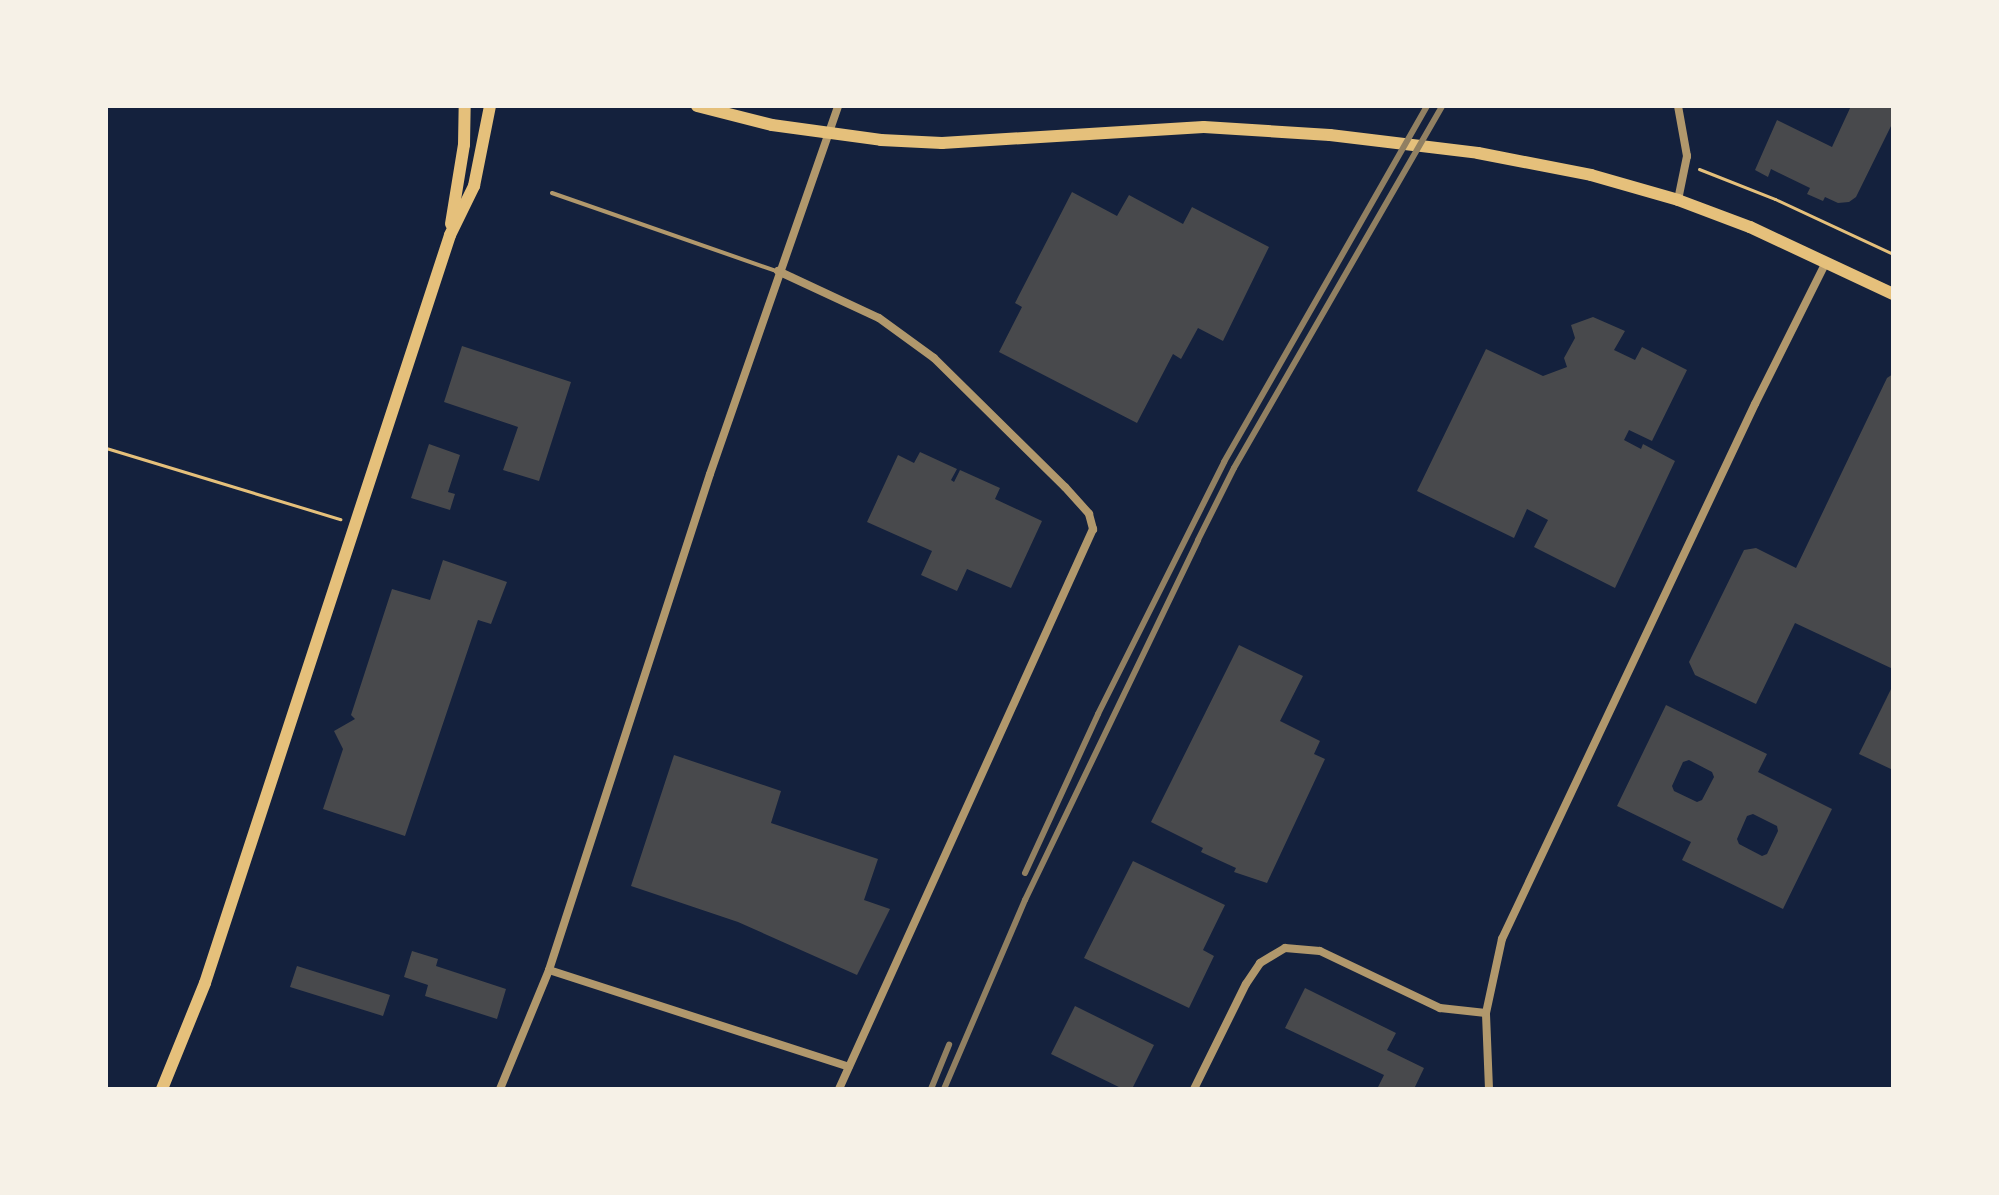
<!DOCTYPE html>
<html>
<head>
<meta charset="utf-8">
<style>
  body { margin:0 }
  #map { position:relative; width:1999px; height:1195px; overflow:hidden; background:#14213d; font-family:"PT Sans Narrow",sans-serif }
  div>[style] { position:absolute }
  .building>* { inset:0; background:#48494c }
  .path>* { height:3px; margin:-1.5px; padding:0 1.5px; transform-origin:1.5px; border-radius:1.5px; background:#e5c07b }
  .service>* { height:4px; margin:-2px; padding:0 2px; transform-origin:2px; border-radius:2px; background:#b1986c }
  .minor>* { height:8px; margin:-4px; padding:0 4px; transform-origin:4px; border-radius:4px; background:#b1986c }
  .secondary>* { height:12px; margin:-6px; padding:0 6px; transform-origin:6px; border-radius:6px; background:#e5c07b }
  .rail>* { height:6px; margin:-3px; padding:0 3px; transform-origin:3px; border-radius:3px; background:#918062 }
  span { translate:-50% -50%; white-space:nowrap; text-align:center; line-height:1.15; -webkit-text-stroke:8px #f6f1e7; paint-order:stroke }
  .frame { position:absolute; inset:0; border:108px solid #f6f1e7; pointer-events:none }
</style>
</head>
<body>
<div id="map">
  <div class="building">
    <div style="clip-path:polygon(1851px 106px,1893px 106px,1893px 122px,1856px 197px,1849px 202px,1838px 203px,1825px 197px,1823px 201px,1807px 194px,1810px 188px,1771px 169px,1768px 177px,1755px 170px,1777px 120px,1832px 147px)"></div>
    <div style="clip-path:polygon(1072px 192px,1117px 216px,1129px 195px,1183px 224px,1192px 207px,1269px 247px,1223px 341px,1198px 328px,1181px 359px,1173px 354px,1137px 423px,999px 352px,1022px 307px,1015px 303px)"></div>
    <div style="clip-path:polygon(1593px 317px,1625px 331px,1614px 350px,1635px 360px,1642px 347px,1687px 370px,1652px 441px,1629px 430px,1624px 440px,1641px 449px,1643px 444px,1675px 461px,1615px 588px,1534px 547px,1548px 520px,1527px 509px,1514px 538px,1417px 491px,1486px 349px,1543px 376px,1567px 367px,1564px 358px,1575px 338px,1571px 325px)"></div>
    <div style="clip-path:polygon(462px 346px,571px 382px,539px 481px,503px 470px,518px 427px,444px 402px)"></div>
    <div style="clip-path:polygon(1893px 374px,1893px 669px,1795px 623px,1756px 704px,1695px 675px,1689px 662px,1744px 550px,1756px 548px,1796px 568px,1887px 378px)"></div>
    <div style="clip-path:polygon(429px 444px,460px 455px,448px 492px,455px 494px,450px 510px,411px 498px)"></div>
    <div style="clip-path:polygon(920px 452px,957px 469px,951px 480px,954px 482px,960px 470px,1000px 488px,995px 499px,1042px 521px,1011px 588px,967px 569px,957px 591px,921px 575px,932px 551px,867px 522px,898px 455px,914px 463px)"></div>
    <div style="clip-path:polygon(443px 560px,507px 582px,491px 624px,478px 620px,405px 836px,323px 809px,343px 749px,334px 731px,355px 719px,351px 715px,392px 589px,430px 600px)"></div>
    <div style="clip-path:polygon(1239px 645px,1303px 676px,1280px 721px,1320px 741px,1314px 754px,1325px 759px,1267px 883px,1234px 872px,1236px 868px,1201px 852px,1203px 848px,1151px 822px)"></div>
    <div style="clip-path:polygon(1893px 685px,1893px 770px,1859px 754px)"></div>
    <div style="clip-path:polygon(evenodd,1666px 705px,1767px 754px,1758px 772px,1832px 809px,1783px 909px,1682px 860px,1691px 842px,1617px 806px,1666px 705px,1689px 760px,1712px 772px,1714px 777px,1702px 800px,1697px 802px,1674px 791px,1672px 786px,1683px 762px,1689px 760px,1666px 705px,1753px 814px,1777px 826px,1778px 831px,1767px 854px,1762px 856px,1739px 844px,1737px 839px,1747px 816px,1753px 814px)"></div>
    <div style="clip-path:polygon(674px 755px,781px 791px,771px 823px,878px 859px,864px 900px,890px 909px,857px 975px,738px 922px,631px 886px)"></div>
    <div style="clip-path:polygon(1133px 861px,1225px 905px,1203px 950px,1214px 956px,1189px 1008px,1084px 958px)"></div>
    <div style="clip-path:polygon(412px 951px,438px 959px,436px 966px,506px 989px,497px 1019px,425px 996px,428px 985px,404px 977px)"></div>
    <div style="clip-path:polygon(297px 966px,390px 995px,383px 1016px,290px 987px)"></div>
    <div style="clip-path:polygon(1305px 988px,1396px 1033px,1387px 1050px,1424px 1068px,1414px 1089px,1377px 1089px,1384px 1075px,1285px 1028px)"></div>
    <div style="clip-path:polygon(1075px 1006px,1154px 1045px,1132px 1089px,1123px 1089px,1051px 1054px)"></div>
  </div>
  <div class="path">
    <div style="left:1699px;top:169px;width:82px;rotate:21.5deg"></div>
    <div style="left:1775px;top:199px;width:130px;rotate:25deg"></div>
    <div style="left:106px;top:448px;width:245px;rotate:16.9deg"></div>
  </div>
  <div class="service">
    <div style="left:552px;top:193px;width:237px;rotate:19.2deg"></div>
  </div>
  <div class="minor">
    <div style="left:1678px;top:106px;width:51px;rotate:79.8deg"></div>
    <div style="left:1687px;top:156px;width:45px;rotate:101.6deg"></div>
    <div style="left:778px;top:271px;width:111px;rotate:25deg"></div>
    <div style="left:879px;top:318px;width:68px;rotate:36deg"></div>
    <div style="left:934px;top:358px;width:184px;rotate:44.6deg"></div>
    <div style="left:1065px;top:487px;width:36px;rotate:48deg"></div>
    <div style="left:1089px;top:514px;width:16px;rotate:75deg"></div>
    <div style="left:1093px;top:529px;width:615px;rotate:114.4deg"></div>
    <div style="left:549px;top:970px;width:315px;rotate:17.9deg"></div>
    <div style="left:500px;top:1089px;width:129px;rotate:-67.6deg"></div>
    <div style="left:549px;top:970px;width:521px;rotate:-72.02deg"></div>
    <div style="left:710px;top:474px;width:390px;rotate:-70.8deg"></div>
    <div style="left:1194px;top:1089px;width:117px;rotate:-63.7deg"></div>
    <div style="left:1246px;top:984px;width:25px;rotate:-56deg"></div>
    <div style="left:1260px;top:963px;width:29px;rotate:-31deg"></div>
    <div style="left:1285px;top:948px;width:35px;rotate:5deg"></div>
    <div style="left:1320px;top:951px;width:133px;rotate:25.4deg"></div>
    <div style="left:1440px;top:1008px;width:46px;rotate:6.2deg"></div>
    <div style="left:1489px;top:1089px;width:76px;rotate:-92.3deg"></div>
    <div style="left:1486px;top:1013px;width:76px;rotate:-77.8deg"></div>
    <div style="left:1502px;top:939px;width:592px;rotate:-64.69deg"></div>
    <div style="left:1755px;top:404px;width:159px;rotate:-63.4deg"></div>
  </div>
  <div class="secondary">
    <div style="left:697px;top:106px;width:77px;rotate:14.2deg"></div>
    <div style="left:772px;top:125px;width:110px;rotate:7.8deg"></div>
    <div style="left:881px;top:140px;width:61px;rotate:2.8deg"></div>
    <div style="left:942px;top:143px;width:262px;rotate:-3.5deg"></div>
    <div style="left:1204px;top:127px;width:126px;rotate:3.6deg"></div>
    <div style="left:1330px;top:135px;width:149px;rotate:6.9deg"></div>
    <div style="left:1478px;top:153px;width:115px;rotate:11deg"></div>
    <div style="left:1591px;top:175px;width:91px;rotate:16deg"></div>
    <div style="left:1678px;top:200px;width:77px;rotate:20.6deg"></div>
    <div style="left:1750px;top:227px;width:158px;rotate:25.1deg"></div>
    <div style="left:451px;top:224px;width:80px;rotate:-80.7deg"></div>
    <div style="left:464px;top:145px;width:39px;rotate:-89deg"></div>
    <div style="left:162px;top:1089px;width:114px;rotate:-67.9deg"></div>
    <div style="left:205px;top:983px;width:787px;rotate:-71.86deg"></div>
    <div style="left:450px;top:235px;width:55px;rotate:-63.9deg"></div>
    <div style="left:474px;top:186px;width:82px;rotate:-78.7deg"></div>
  </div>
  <div class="rail">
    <div style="left:1025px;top:873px;width:175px;rotate:-65.3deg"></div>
    <div style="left:1098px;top:714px;width:282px;rotate:-63.4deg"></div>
    <div style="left:1224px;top:462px;width:410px;rotate:-60.3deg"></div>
    <div style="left:931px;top:1089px;width:48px;rotate:-67.8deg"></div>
    <div style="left:944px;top:1089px;width:206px;rotate:-66.8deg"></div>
    <div style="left:1025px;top:900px;width:399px;rotate:-64.3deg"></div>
    <div style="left:1198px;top:540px;width:80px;rotate:-63.4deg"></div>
    <div style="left:1234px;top:468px;width:418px;rotate:-60.1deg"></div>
  </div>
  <div class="frame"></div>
</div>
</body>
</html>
